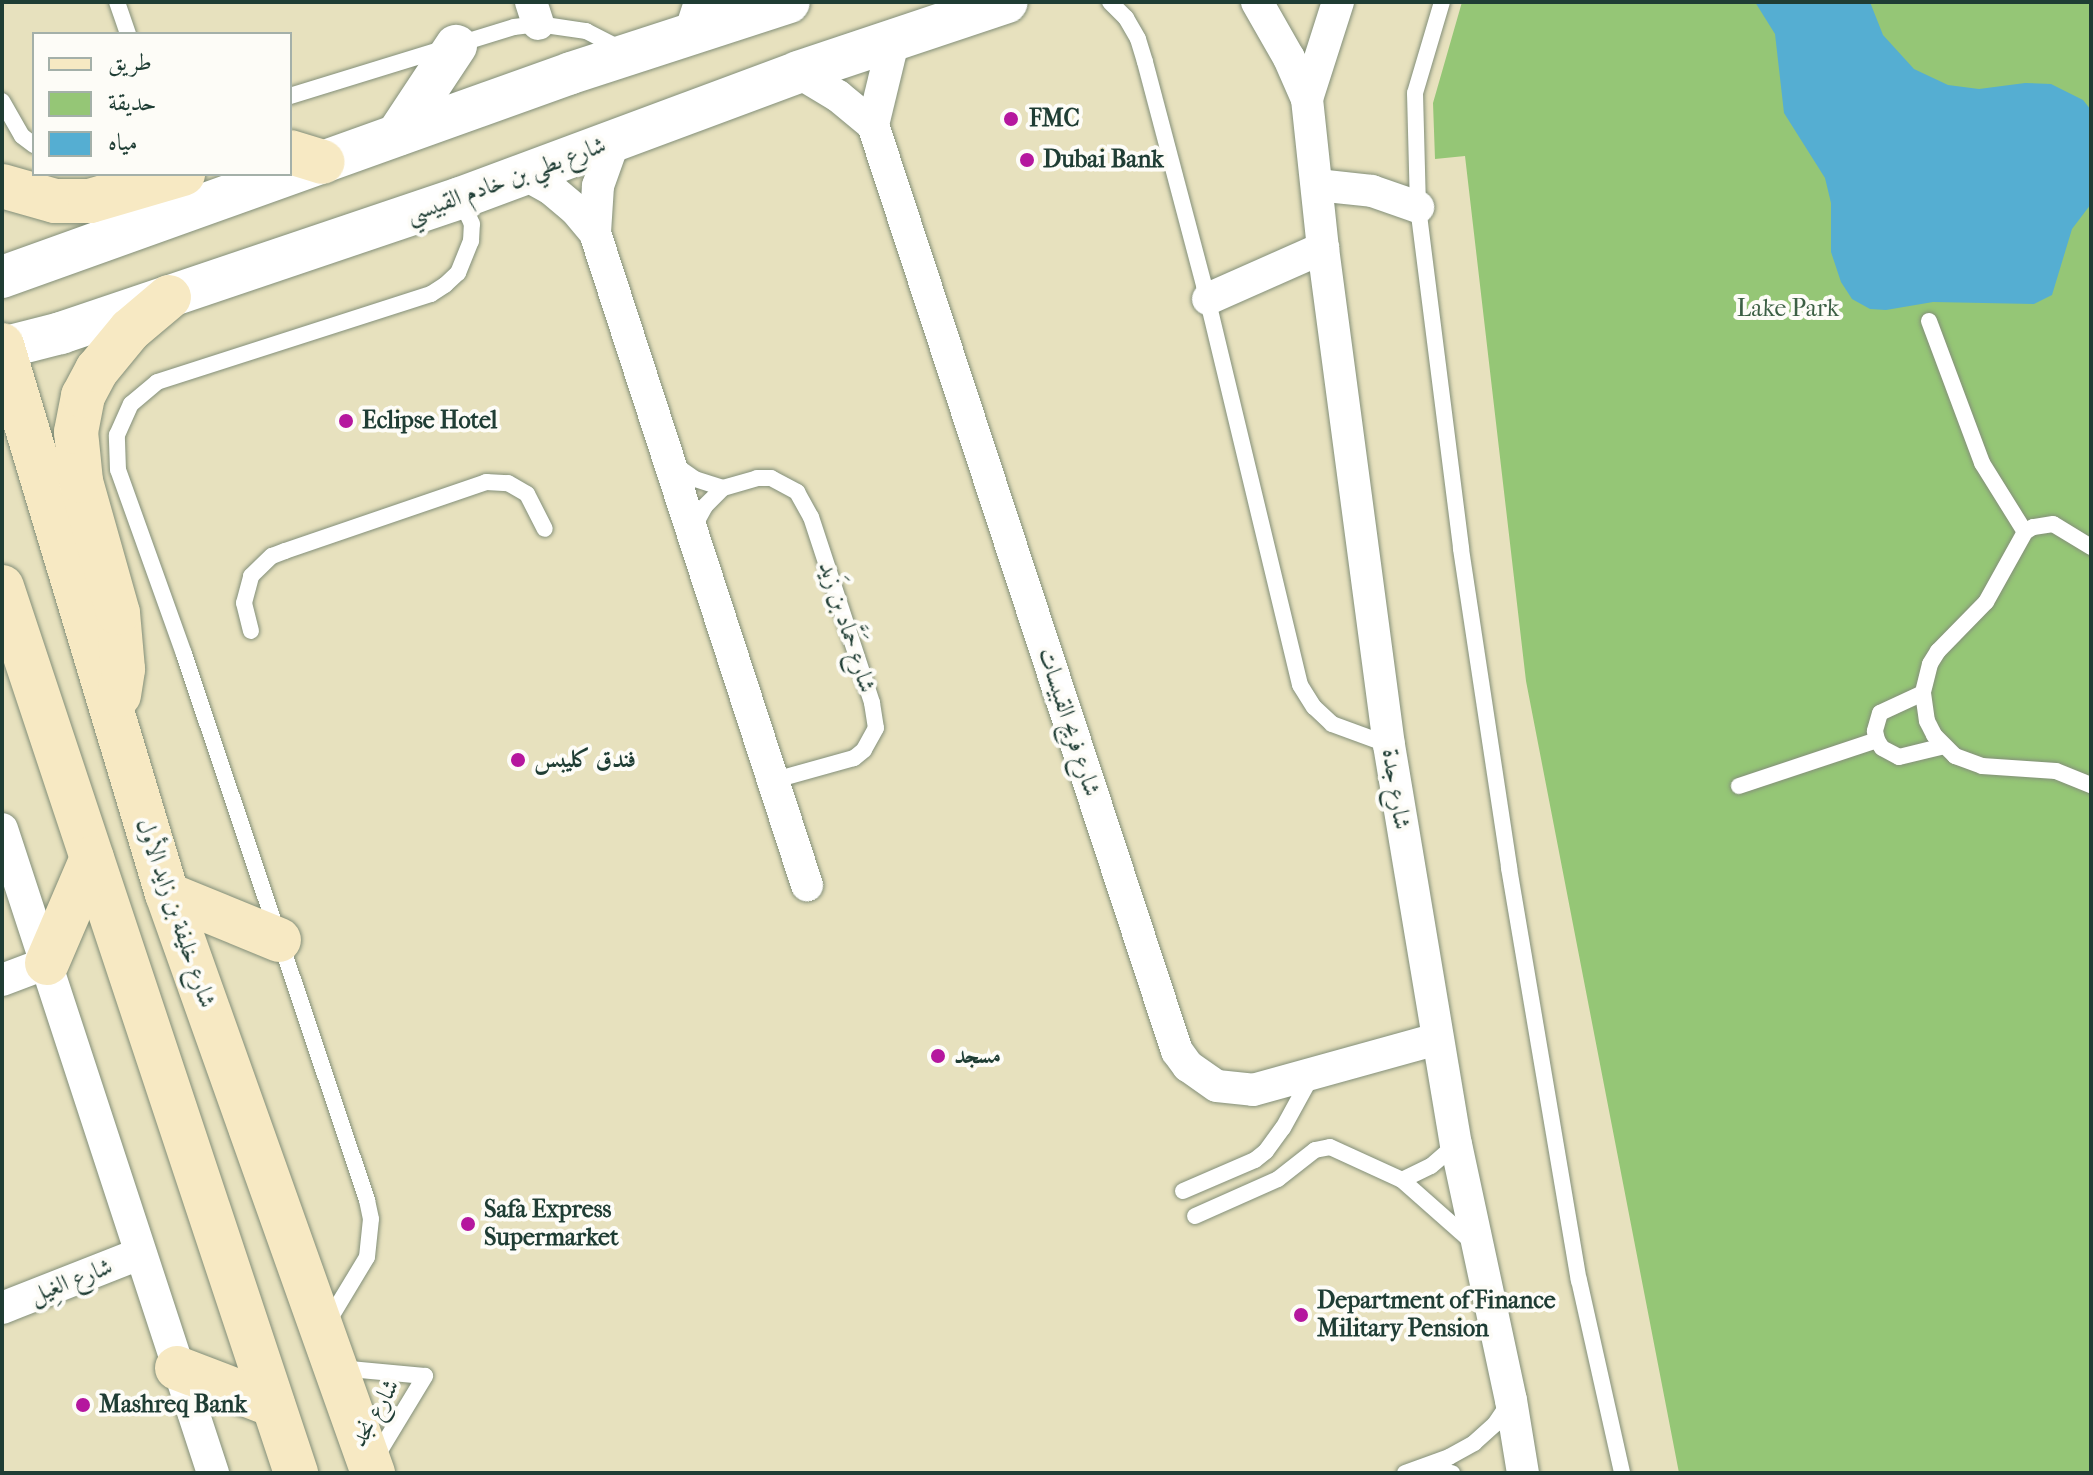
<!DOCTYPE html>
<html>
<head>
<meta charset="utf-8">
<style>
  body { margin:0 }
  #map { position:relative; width:2093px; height:1475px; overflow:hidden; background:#e7e1be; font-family:"IM FELL French Canon",Amiri,serif }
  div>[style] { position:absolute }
  .green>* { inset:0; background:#95c676 }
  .water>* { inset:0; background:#55aed2 }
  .roads { filter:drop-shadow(0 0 2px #838f79) drop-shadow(0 0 2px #838f79) }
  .service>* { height:16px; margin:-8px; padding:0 8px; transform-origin:8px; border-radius:8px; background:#fff }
  .minor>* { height:32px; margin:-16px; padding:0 16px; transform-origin:16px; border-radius:16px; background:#fff }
  .tertiary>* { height:42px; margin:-21px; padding:0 21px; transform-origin:21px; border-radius:21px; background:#fff }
  .secondary>* { height:44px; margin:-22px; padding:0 22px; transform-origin:22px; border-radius:22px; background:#f7e9c3 }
  .dots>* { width:22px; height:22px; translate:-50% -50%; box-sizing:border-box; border:4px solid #fdfcf7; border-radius:50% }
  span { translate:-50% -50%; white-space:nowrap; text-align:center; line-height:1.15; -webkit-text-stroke:8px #fdfcf7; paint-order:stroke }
  .poi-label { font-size:24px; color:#1f3d34; font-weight:700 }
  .left { translate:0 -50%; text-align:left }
  .street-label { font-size:24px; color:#1f3d34 }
  .park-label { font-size:24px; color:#3c5f44 }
  .frame { position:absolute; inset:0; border:4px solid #1f3d34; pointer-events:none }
  .legend { position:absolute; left:32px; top:32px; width:260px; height:144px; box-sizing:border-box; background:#fdfcf7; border:2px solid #a4b0a9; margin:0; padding:10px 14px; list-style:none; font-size:24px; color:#1f3d34 }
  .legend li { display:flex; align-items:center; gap:16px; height:40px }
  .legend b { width:40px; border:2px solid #a4b0a9 }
</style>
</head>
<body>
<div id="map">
  <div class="green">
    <div style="clip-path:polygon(1462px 2px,2091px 2px,2091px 1473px,1679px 1473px,1526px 681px,1465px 156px,1435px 159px,1433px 103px)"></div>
  </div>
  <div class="water">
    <div style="clip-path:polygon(1755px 2px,1870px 2px,1883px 35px,1914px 69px,1948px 85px,1979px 89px,2025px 83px,2051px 84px,2083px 100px,2091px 110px,2091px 204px,2072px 229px,2052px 295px,2034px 304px,1933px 302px,1886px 310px,1870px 309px,1852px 299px,1841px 282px,1831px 252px,1831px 203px,1825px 178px,1784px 113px,1775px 34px)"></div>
  </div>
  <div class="roads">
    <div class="service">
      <div style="left:117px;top:2px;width:34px;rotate:71deg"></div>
      <div style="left:1110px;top:2px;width:23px;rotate:45deg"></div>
      <div style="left:1126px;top:18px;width:24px;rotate:60deg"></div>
      <div style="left:1138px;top:39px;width:24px;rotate:73deg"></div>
      <div style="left:1145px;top:62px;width:231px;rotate:75.2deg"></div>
      <div style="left:1204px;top:285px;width:411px;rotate:76.5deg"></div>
      <div style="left:1300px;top:685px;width:26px;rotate:58deg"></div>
      <div style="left:1314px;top:707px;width:25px;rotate:43deg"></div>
      <div style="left:1332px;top:724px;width:61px;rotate:20.2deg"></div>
      <div style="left:1442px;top:2px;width:95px;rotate:106.5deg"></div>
      <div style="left:1415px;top:93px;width:114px;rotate:88.5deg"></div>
      <div style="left:1418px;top:207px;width:345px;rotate:82.8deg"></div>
      <div style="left:1461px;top:549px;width:323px;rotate:81.4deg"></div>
      <div style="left:1509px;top:868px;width:418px;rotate:80.4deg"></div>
      <div style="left:1579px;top:1280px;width:198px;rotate:77.4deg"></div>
      <div style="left:290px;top:96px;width:234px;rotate:-17.1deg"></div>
      <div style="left:514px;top:27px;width:24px;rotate:-7deg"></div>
      <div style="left:538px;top:24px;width:49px;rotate:8.3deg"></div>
      <div style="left:586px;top:31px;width:44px;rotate:27.1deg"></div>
      <div style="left:2px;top:101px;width:40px;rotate:60.3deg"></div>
      <div style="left:22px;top:136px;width:15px;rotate:37deg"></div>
      <div style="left:1929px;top:321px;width:152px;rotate:69.5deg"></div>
      <div style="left:1982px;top:463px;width:81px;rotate:58.1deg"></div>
      <div style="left:675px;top:465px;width:24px;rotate:35deg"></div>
      <div style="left:695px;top:479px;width:29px;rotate:18deg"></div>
      <div style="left:693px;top:528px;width:25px;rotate:-61deg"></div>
      <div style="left:705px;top:506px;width:25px;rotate:-45deg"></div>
      <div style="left:723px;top:488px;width:35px;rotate:-16deg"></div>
      <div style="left:757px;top:478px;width:14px"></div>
      <div style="left:771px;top:478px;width:30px;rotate:28deg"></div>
      <div style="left:797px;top:492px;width:29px;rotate:61deg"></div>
      <div style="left:811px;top:517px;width:196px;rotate:71.8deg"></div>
      <div style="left:872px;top:703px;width:25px;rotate:81deg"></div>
      <div style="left:876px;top:728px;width:25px;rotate:119deg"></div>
      <div style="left:864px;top:750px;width:13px;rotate:141deg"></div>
      <div style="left:854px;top:758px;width:82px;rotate:164.4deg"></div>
      <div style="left:2091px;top:547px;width:44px;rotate:-148.8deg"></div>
      <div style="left:2053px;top:524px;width:20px;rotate:171deg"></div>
      <div style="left:2033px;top:527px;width:9px;rotate:148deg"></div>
      <div style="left:2025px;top:532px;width:80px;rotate:119.1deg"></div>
      <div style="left:1986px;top:602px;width:69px;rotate:134.4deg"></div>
      <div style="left:1938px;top:651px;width:15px;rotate:122deg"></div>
      <div style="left:1930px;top:664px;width:30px;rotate:104deg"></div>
      <div style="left:1923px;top:693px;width:28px;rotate:82deg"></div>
      <div style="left:1927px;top:721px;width:16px;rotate:63deg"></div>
      <div style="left:1934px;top:735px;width:30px;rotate:45deg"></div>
      <div style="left:1955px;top:756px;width:29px;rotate:20deg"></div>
      <div style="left:1982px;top:766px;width:74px;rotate:3.9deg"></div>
      <div style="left:2056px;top:771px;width:38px;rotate:22deg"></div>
      <div style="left:251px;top:631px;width:29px;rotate:-104deg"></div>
      <div style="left:244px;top:603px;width:28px;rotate:-75deg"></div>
      <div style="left:251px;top:576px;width:29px;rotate:-44deg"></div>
      <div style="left:272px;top:556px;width:14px;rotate:-21deg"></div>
      <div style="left:285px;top:551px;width:213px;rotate:-18.9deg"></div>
      <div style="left:486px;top:482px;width:22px;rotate:3deg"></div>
      <div style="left:508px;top:483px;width:22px;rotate:30deg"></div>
      <div style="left:527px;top:494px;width:39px;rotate:63deg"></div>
      <div style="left:1923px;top:693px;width:47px;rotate:155.1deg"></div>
      <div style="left:1880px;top:713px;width:19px;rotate:106deg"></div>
      <div style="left:1875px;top:731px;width:9px;rotate:77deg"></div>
      <div style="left:1877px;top:740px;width:9px;rotate:58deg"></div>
      <div style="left:1882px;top:748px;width:19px;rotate:28deg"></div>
      <div style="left:1899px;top:757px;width:46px;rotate:-13.7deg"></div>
      <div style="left:1739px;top:786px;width:145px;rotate:-18.4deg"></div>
      <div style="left:1402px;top:1180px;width:32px;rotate:-26deg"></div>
      <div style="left:1431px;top:1166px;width:33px;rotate:-41deg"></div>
      <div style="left:1183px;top:1191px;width:78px;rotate:-23.3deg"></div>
      <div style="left:1255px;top:1160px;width:14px;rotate:-39deg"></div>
      <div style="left:1266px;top:1151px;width:29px;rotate:-54deg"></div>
      <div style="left:1283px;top:1128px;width:60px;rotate:-61.3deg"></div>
      <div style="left:1195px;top:1216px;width:91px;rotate:-24deg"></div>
      <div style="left:1278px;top:1179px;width:47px;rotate:-38.1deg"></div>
      <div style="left:1315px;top:1150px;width:15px;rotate:-11deg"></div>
      <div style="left:1330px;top:1147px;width:79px;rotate:24.6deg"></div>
      <div style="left:1402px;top:1180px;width:94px;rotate:41.5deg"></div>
      <div style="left:326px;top:1325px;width:79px;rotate:-58.9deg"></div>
      <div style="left:367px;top:1257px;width:38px;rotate:-84deg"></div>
      <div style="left:371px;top:1219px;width:19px;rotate:-102deg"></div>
      <div style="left:367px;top:1200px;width:576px;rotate:-108.53deg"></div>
      <div style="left:184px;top:654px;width:195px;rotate:-109.7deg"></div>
      <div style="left:118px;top:470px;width:35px;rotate:-92deg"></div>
      <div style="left:117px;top:435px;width:34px;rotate:-66deg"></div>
      <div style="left:131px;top:404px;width:34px;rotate:-40deg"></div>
      <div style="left:157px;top:382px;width:288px;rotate:-17.8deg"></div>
      <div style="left:431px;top:294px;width:17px;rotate:-33deg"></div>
      <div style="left:445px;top:285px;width:18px;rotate:-43deg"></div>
      <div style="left:458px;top:273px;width:35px;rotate:-68deg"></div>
      <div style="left:471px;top:241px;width:17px;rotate:-87deg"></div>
      <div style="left:472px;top:224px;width:26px;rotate:-115deg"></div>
      <div style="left:339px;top:1368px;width:86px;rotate:5.3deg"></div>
      <div style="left:376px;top:1457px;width:95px;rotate:-58.8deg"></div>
      <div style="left:1425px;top:1467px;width:28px;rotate:13deg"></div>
      <div style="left:1405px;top:1473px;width:47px;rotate:-20deg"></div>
      <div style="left:1449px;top:1457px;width:29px;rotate:-29deg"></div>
      <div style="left:1474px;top:1443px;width:28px;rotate:-42deg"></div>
      <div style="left:1495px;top:1424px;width:27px;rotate:-56deg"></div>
    </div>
    <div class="minor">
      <div style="left:531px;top:2px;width:23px;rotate:72deg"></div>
      <div style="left:1257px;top:2px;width:64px;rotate:60.3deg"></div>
      <div style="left:1289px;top:58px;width:45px;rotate:66.3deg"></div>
      <div style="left:1307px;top:99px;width:150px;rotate:83.9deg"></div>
      <div style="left:1323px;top:248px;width:501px;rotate:82.44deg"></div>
      <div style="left:1389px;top:745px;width:405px;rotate:80.5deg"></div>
      <div style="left:1456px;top:1144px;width:262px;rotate:77.9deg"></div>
      <div style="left:1511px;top:1400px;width:74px;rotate:80.7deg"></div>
      <div style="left:690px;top:33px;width:33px;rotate:-72deg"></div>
      <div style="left:798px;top:72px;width:47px;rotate:31deg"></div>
      <div style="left:838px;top:96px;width:45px;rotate:39.6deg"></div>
      <div style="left:873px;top:125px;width:975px;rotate:71.83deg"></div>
      <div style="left:1177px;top:1051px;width:19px;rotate:54deg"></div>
      <div style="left:1188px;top:1066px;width:35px;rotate:35deg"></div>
      <div style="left:1217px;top:1086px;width:36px;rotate:6deg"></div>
      <div style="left:1253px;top:1090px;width:191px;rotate:-15.5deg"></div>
      <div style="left:1307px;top:99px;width:102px;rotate:-72.3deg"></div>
      <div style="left:873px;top:125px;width:89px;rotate:-76.4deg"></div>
      <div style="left:614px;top:141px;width:48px;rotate:109.6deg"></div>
      <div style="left:598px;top:186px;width:47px;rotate:93.7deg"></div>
      <div style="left:595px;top:233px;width:686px;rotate:71.99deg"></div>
      <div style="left:524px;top:174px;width:31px;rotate:29deg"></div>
      <div style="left:551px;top:189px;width:31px;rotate:40deg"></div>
      <div style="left:575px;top:209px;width:31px;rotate:50deg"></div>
      <div style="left:1317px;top:185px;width:55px;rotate:6.2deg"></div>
      <div style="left:1372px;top:191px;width:49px;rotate:19.2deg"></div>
      <div style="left:1208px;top:299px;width:126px;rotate:-23.9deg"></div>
      <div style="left:2px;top:829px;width:678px;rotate:71.86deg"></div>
      <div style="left:2px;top:980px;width:48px;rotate:-20.7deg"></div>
      <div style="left:2px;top:1308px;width:147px;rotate:-21.5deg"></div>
    </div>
    <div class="tertiary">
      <div style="left:397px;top:135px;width:107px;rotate:-56.5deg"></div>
      <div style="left:2px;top:277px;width:604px;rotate:-19.72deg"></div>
      <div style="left:571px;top:73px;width:229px;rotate:-18deg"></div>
      <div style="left:2px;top:348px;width:61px;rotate:-14.3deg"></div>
      <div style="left:61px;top:333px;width:421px;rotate:-18.7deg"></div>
      <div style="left:460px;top:198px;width:361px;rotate:-20.4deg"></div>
      <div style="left:798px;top:72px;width:220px;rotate:-18.5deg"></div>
    </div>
    <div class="secondary">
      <div style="left:290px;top:152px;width:34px;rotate:17deg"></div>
      <div style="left:2px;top:186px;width:55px;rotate:15.8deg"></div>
      <div style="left:55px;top:201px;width:35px"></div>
      <div style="left:90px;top:201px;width:97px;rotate:-16.2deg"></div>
      <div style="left:2px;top:345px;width:573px;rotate:73.27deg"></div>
      <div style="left:167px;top:894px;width:615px;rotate:70.42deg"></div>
      <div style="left:2px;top:587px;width:934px;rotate:71.64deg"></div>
      <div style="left:119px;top:695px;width:26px;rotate:-81deg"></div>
      <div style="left:123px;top:669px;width:56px;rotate:-95.1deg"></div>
      <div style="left:118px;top:613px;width:137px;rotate:-105.7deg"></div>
      <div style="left:81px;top:481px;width:49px;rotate:-95.8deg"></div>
      <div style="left:76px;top:432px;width:37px;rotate:-79deg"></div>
      <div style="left:83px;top:396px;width:30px;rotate:-62deg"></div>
      <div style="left:97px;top:370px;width:52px;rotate:-50.5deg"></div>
      <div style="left:130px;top:330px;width:51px;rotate:-40.2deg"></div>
      <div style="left:167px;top:894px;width:121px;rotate:22.3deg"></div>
      <div style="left:47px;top:963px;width:114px;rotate:-66.8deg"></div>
      <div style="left:177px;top:1368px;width:103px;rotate:21.1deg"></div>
    </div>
  </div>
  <div class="dots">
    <div style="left:1011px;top:119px;background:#b5179e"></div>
    <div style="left:1027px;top:160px;background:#b5179e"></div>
    <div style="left:346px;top:421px;background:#b5179e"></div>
    <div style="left:518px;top:760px;background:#b5179e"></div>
    <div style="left:938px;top:1056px;background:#b5179e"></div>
    <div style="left:468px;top:1224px;background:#b5179e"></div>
    <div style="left:1301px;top:1315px;background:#b5179e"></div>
    <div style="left:83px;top:1405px;background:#b5179e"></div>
  </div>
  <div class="poi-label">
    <span class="left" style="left:1029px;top:119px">FMC</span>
    <span class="left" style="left:1043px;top:160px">Dubai Bank</span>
    <span class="left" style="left:362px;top:421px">Eclipse Hotel</span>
    <span class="left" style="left:534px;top:760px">فندق كليبس</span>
    <span class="left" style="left:954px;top:1056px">مسجد</span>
    <span class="left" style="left:484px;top:1224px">Safa Express<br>Supermarket</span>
    <span class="left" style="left:1317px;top:1315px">Department of Finance<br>Military Pension</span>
    <span class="left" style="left:99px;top:1405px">Mashreq Bank</span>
  </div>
  <div class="street-label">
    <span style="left:506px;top:180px;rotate:-20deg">شارع بطي بن خادم القبيسي</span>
    <span style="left:847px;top:627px;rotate:72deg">شارع حَمَّاد بن زَيد</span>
    <span style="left:1069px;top:722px;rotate:72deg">شارع فريج القبيسات</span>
    <span style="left:1396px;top:789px;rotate:81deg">شارع جدة</span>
    <span style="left:176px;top:913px;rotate:71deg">شارع خليفة بن زايد الأول</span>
    <span style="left:71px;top:1281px;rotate:-21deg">شارع الغِيل</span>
    <span style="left:375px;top:1413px;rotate:-60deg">شارع نجد</span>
  </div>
  <div class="park-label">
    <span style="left:1788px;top:309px">Lake Park</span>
  </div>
  <div class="frame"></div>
  <ul class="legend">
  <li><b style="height:10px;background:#f7e9c3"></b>طريق</li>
  <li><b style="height:22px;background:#95c676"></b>حديقة</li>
  <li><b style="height:22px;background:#55aed2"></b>مياه</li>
  </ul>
</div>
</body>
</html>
